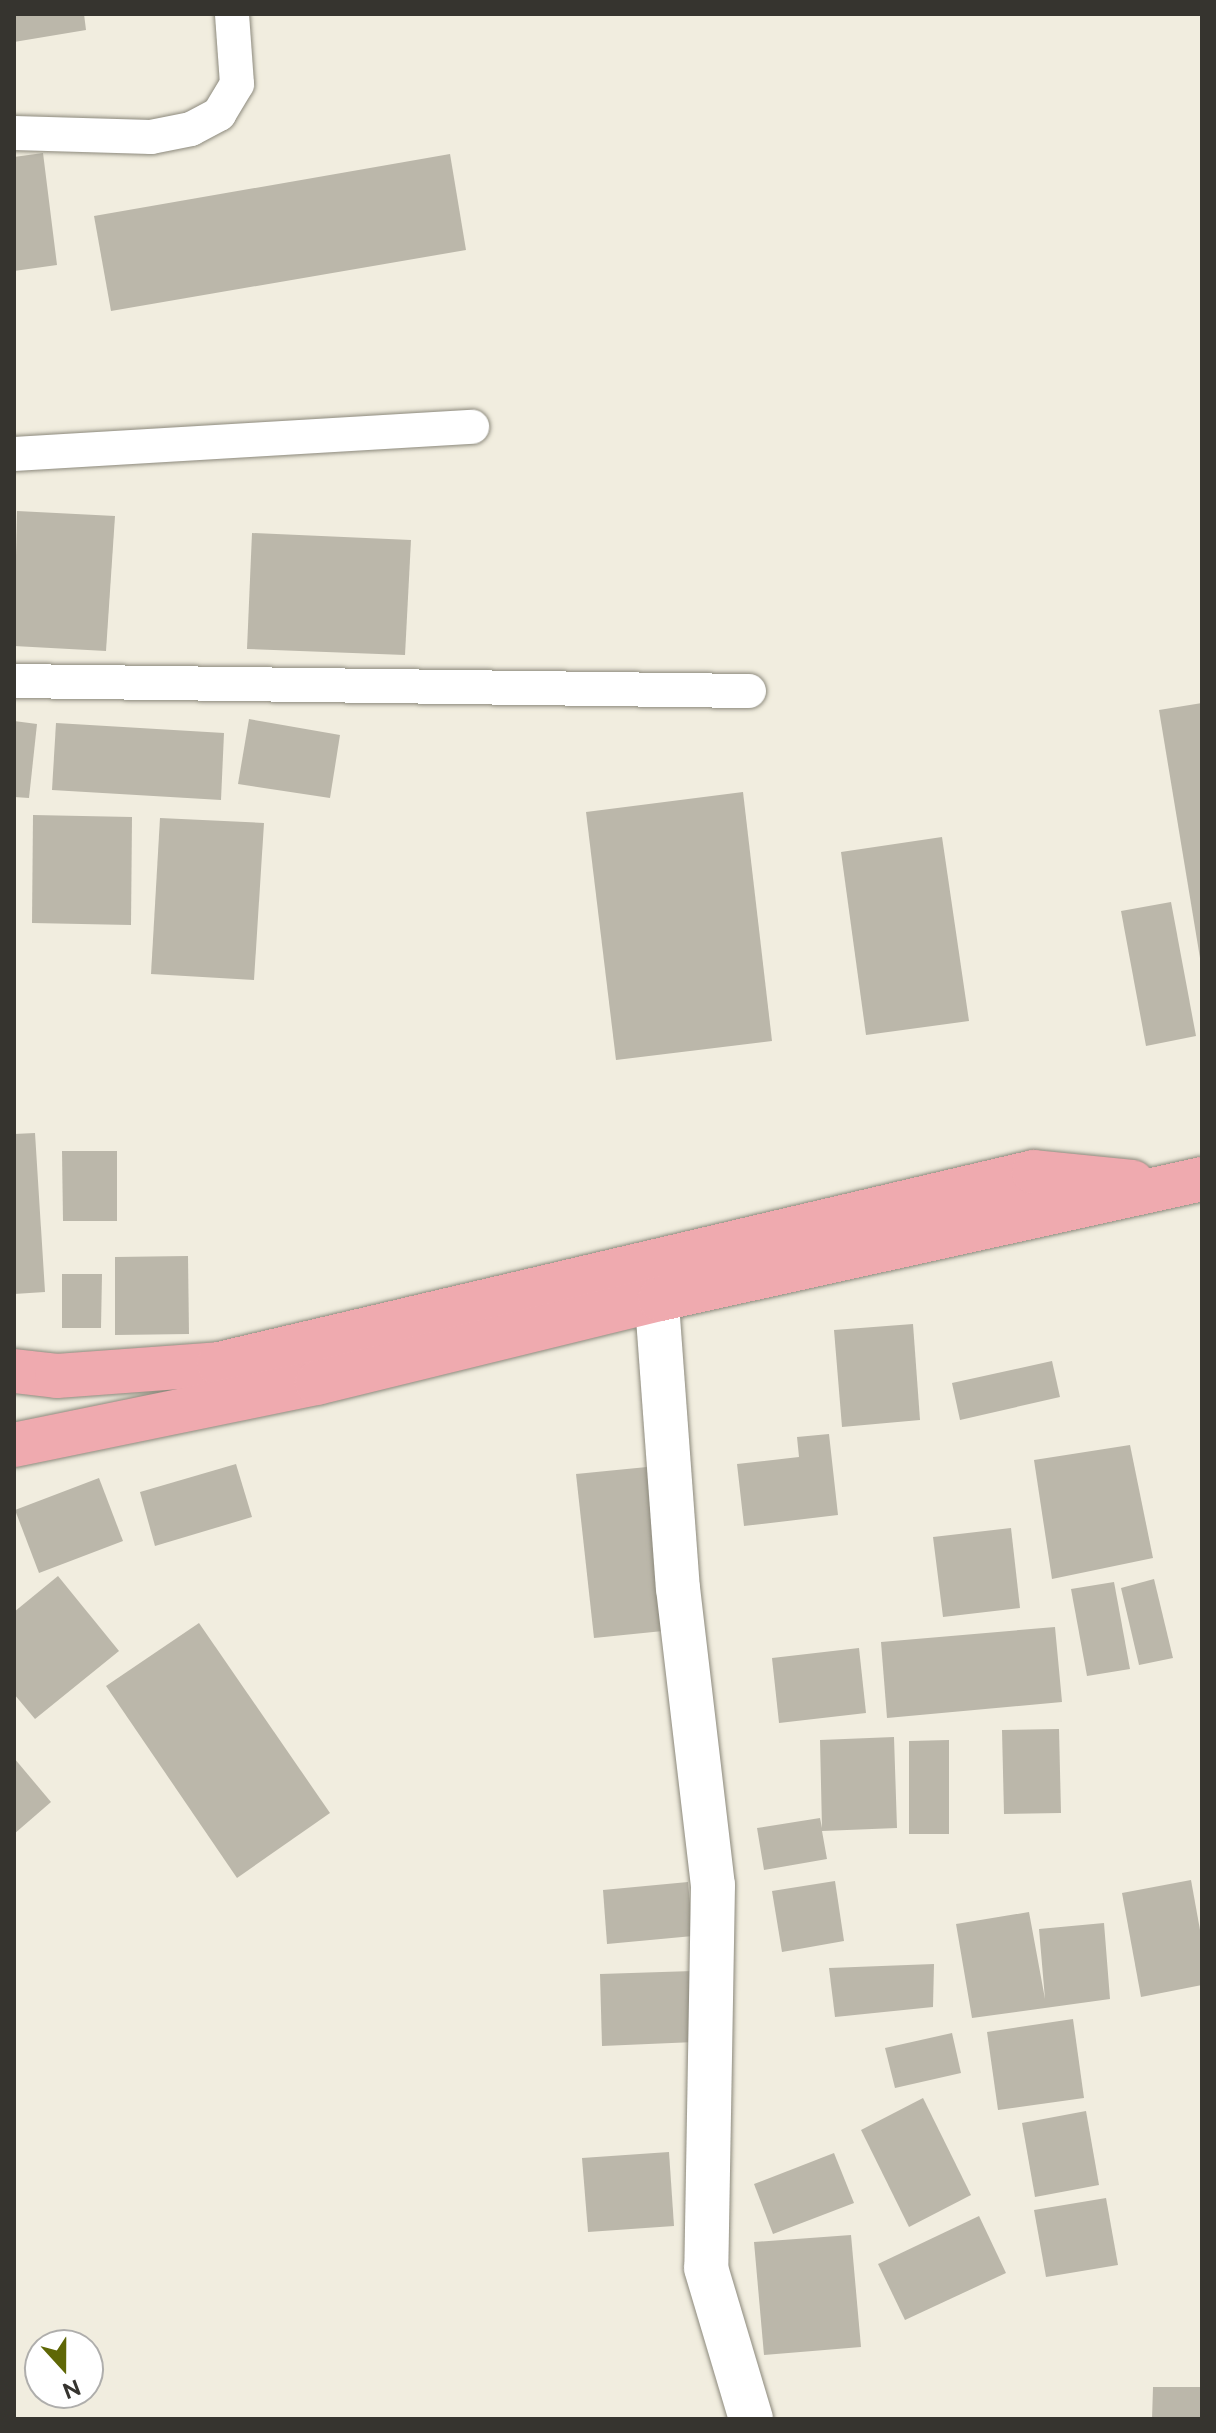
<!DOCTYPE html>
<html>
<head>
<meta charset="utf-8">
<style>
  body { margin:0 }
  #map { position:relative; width:1216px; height:2433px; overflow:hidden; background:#f1eddf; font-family:Raleway,sans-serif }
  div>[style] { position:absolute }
  .building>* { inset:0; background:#bbb7aa }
  .roads { filter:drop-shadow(0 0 2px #8c897c) drop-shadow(0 0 2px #8c897c) }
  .service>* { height:34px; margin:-17px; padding:0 17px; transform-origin:17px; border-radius:17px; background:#fff }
  .minor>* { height:44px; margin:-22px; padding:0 22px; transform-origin:22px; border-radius:22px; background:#fff }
  .primary>* { height:44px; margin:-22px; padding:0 22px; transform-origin:22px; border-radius:22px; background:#efaaaf }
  span { translate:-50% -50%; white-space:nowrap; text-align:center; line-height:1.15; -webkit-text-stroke:7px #fff; paint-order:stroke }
  .frame { position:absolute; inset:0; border:16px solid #36342f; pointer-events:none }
  .north { position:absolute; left:24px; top:2329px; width:80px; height:80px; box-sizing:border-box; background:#fff; border:2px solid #afaeac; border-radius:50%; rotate:159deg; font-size:22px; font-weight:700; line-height:32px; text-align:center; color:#36342f }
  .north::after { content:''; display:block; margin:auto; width:28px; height:36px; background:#5f6706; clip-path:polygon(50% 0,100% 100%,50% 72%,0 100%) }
</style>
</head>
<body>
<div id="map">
  <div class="building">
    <div style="clip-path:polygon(14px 14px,84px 14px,86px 30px,14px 42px)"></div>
    <div style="clip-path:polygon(43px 153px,57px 265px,14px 271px,14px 157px)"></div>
    <div style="clip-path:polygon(450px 154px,466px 250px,111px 311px,94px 216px)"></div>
    <div style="clip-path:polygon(17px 511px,115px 516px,106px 651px,14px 646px)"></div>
    <div style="clip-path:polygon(252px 533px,411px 540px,405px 655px,247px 649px)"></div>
    <div style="clip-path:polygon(1202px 703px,1202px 958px,1200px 958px,1159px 710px)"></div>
    <div style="clip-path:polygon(249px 719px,340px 735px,330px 798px,238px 784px)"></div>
    <div style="clip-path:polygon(14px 721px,37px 724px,29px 798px,14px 797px)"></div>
    <div style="clip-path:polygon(56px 723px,224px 733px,221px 800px,52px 790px)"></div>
    <div style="clip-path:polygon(743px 792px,772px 1041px,616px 1060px,586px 812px)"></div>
    <div style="clip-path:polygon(33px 815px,132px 817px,131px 925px,32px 923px)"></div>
    <div style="clip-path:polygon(160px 818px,264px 823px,254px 980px,151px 974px)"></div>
    <div style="clip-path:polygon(942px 837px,969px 1021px,866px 1035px,841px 852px)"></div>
    <div style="clip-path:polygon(1171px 902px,1196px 1036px,1146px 1046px,1121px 911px)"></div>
    <div style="clip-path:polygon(35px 1133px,45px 1292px,14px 1294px,14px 1134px)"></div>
    <div style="clip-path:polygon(62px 1151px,117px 1151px,117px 1221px,63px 1221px)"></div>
    <div style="clip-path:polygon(188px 1256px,189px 1334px,115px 1335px,115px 1257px)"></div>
    <div style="clip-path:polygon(62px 1274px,102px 1274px,101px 1328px,62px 1328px)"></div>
    <div style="clip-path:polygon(913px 1324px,920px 1420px,842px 1427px,834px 1330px)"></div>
    <div style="clip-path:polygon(1052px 1361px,1060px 1397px,960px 1420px,952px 1383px)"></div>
    <div style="clip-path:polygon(829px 1434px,838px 1515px,744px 1526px,737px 1464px,799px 1457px,797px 1437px)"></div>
    <div style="clip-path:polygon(1130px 1445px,1153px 1558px,1052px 1579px,1034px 1460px)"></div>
    <div style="clip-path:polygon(236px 1464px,252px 1517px,155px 1546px,140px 1492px)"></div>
    <div style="clip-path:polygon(647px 1467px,663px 1631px,594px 1638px,576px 1474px)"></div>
    <div style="clip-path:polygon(99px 1478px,123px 1541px,39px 1573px,15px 1510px)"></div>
    <div style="clip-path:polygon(1011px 1528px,1020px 1608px,943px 1617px,933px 1537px)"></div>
    <div style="clip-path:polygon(58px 1576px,119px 1651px,35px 1719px,14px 1694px,14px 1612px)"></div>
    <div style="clip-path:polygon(1154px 1579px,1173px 1658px,1139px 1665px,1121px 1588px)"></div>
    <div style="clip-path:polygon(1114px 1582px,1130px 1669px,1087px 1676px,1071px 1589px)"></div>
    <div style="clip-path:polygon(199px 1623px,330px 1813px,237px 1878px,106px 1686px)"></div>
    <div style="clip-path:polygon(1055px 1627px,1062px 1702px,887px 1718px,881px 1642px)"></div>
    <div style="clip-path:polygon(859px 1648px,866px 1713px,779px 1723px,772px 1658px)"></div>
    <div style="clip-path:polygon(1059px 1729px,1061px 1813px,1004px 1814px,1002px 1730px)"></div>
    <div style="clip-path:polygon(894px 1737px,897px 1828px,822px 1831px,827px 1859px,764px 1870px,757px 1828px,820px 1818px,822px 1828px,820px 1740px)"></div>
    <div style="clip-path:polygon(949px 1740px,949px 1834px,909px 1834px,909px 1741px)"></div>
    <div style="clip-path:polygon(14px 1758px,51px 1802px,14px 1834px)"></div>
    <div style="clip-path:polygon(1191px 1880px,1202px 1941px,1202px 1985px,1141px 1997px,1122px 1893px)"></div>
    <div style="clip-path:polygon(835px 1881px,844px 1941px,782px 1952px,772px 1891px)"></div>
    <div style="clip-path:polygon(688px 1882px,693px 1936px,607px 1944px,603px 1890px)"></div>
    <div style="clip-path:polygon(1029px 1912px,1045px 1999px,1039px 1929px,1104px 1923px,1110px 1999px,972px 2018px,956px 1924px)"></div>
    <div style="clip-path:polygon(934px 1964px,933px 2007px,835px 2017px,829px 1968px)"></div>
    <div style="clip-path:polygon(693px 1971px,695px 2042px,602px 2046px,600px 1974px)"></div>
    <div style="clip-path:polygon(1073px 2019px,1084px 2098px,998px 2110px,987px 2032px)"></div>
    <div style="clip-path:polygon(952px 2033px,961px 2073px,895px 2088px,885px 2048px)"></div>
    <div style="clip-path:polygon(923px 2098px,971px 2195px,909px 2227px,861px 2130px)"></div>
    <div style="clip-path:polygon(1086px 2111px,1099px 2185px,1035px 2197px,1022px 2123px)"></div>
    <div style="clip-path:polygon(669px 2152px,674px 2226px,588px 2232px,582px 2158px)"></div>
    <div style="clip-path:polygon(834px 2153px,854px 2203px,773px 2234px,754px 2184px)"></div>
    <div style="clip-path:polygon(1106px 2198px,1118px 2265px,1046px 2277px,1034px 2210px)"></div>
    <div style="clip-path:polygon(979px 2216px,1006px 2273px,905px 2320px,878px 2264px)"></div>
    <div style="clip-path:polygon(851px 2235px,861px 2347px,764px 2355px,754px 2242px)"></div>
    <div style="clip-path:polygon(1153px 2387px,1202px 2387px,1202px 2419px,1152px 2419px)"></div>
  </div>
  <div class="roads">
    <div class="service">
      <div style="left:14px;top:133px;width:137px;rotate:1.7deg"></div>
      <div style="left:151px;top:137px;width:41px;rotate:-11.3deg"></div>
      <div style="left:191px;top:129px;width:32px;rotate:-28deg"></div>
      <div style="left:219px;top:114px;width:35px;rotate:-59deg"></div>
      <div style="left:237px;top:84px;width:70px;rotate:-94.1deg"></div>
      <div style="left:14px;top:454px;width:459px;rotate:-3.4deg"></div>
      <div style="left:14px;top:681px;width:735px;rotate:0.78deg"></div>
    </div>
    <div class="minor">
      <div style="left:654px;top:1263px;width:326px;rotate:85.8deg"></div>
      <div style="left:678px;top:1588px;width:299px;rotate:83.3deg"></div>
      <div style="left:713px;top:1885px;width:383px;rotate:91deg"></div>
      <div style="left:706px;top:2268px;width:158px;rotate:73.4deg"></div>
    </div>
    <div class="primary">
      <div style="left:14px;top:1371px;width:43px;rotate:6.6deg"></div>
      <div style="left:57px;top:1376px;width:162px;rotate:-4.2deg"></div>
      <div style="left:219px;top:1364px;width:837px;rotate:-13.26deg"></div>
      <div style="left:1034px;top:1172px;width:99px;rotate:5.8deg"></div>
      <div style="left:14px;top:1445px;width:309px;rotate:-11.6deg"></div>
      <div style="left:317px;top:1383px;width:353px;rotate:-13.8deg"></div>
      <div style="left:660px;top:1299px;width:555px;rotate:-12.48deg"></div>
    </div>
  </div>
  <div class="frame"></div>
  <div class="north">N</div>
</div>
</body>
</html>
